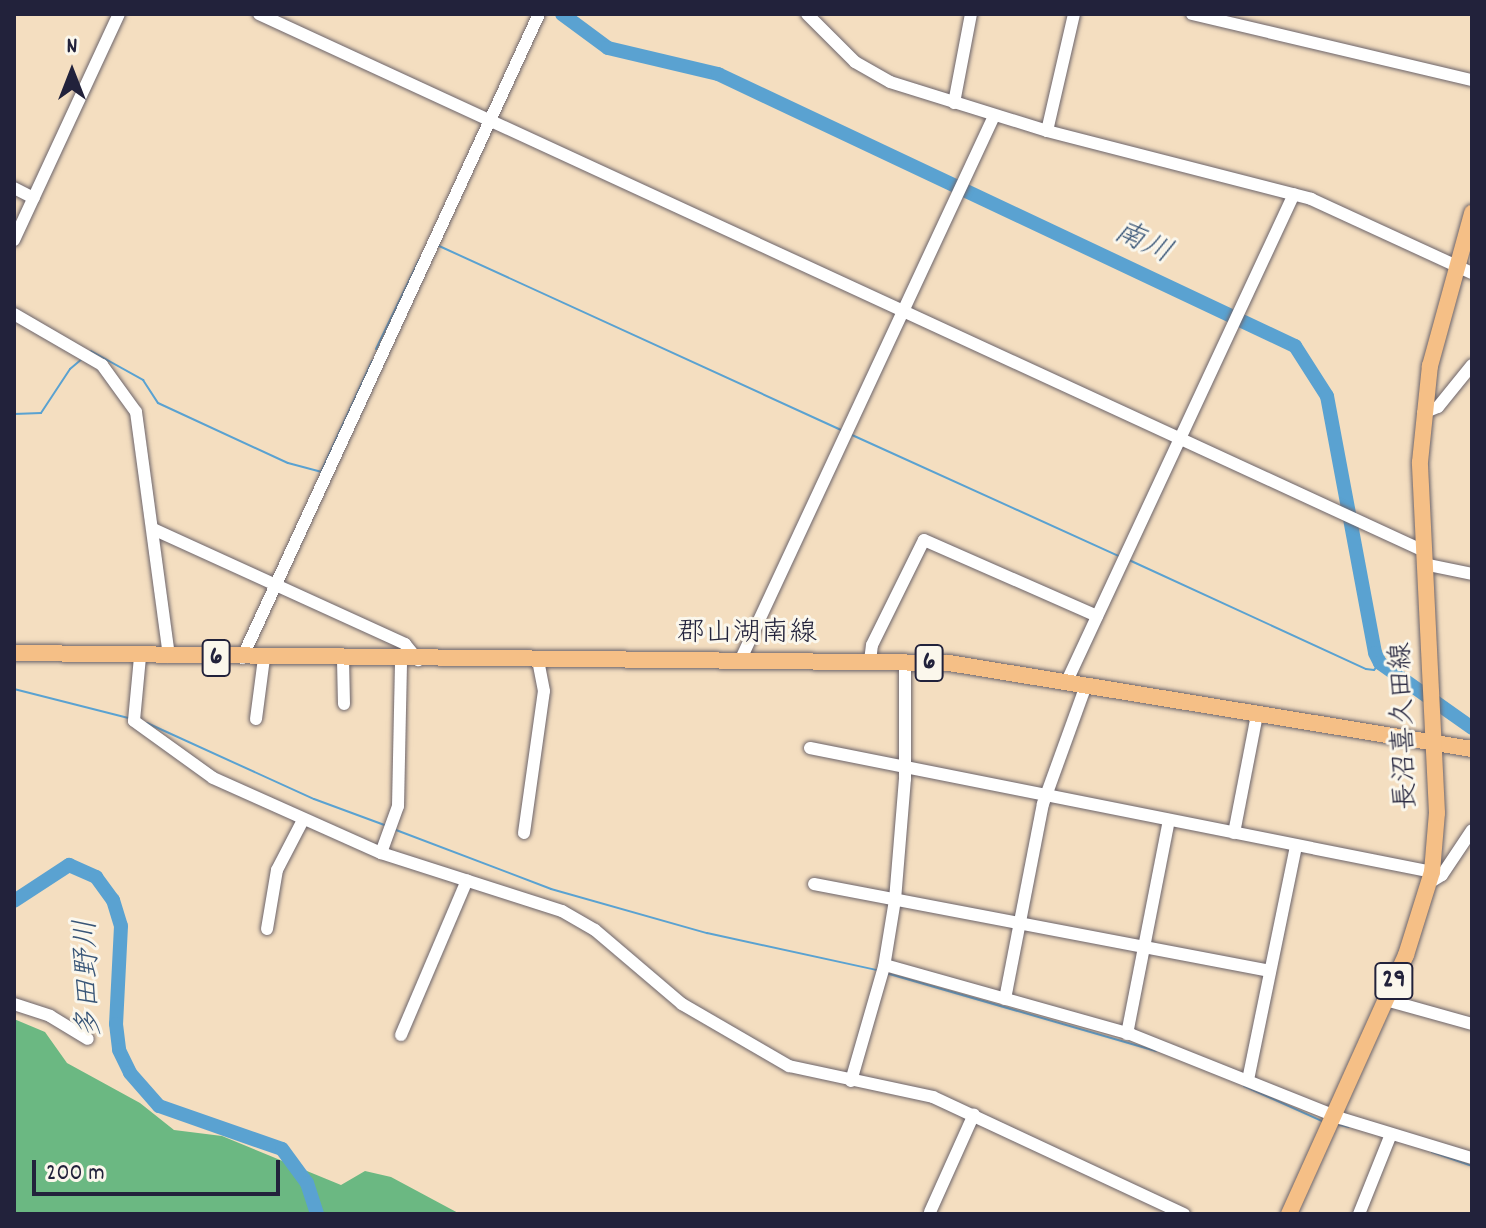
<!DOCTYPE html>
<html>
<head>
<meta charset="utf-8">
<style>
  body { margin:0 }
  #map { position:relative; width:1486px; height:1228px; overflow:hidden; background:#f4dec0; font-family:Dekko,"Klee One",sans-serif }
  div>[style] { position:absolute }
  .forest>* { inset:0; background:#6bb882 }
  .stream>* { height:2px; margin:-1px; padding:0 1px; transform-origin:1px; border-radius:1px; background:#5aa2d1 }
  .river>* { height:14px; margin:-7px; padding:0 7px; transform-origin:7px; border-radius:7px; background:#5aa2d1 }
  .roads { filter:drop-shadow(0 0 2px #6c646a) drop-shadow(0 0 2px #6c646a) }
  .minor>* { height:12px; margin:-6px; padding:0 6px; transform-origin:6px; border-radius:6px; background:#fff }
  .major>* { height:16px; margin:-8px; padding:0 8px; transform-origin:8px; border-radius:8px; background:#f5bf86 }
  span { translate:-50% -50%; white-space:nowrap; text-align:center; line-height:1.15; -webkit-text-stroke:6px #fbf7ec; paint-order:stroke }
  .shield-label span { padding:2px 6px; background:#fbf7ec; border:2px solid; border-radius:6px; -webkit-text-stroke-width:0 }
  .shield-label { font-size:26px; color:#22223b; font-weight:700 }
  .street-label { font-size:28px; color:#22223b }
  .water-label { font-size:30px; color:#385577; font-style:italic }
  .frame { position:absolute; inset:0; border:16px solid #22223b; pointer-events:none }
  .north { position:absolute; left:32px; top:32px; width:80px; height:80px; -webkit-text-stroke:6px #fbf7ec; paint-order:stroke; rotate:0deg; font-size:22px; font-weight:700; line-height:32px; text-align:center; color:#22223b }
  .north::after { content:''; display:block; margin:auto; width:28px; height:36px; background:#22223b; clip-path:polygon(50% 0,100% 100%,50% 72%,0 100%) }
  .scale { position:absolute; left:32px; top:1160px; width:248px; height:36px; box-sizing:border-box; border:4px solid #22223b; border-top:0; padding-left:10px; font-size:24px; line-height:28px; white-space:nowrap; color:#22223b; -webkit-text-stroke:6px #fbf7ec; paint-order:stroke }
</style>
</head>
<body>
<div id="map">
  <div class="forest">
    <div style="clip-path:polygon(14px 1019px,45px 1032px,67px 1063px,140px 1103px,174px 1130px,222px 1136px,341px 1185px,365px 1171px,391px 1177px,460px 1214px,14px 1214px)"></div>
  </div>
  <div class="stream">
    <div style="left:437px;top:245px;width:445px;rotate:24.6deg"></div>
    <div style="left:376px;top:349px;width:99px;rotate:-64.2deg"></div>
    <div style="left:91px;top:351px;width:60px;rotate:29.1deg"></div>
    <div style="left:143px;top:380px;width:27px;rotate:57deg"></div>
    <div style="left:158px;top:403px;width:143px;rotate:24.8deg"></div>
    <div style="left:288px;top:463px;width:34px;rotate:15deg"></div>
    <div style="left:321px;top:472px;width:122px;rotate:-65.3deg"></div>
    <div style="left:14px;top:414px;width:27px;rotate:-2deg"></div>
    <div style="left:41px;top:413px;width:53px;rotate:-56.6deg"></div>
    <div style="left:70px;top:369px;width:17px;rotate:-40deg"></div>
    <div style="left:852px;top:435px;width:293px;rotate:24.4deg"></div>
    <div style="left:1129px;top:560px;width:261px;rotate:24.7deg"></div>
    <div style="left:1366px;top:669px;width:8px;rotate:7deg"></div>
    <div style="left:1374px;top:670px;width:9px;rotate:-49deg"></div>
    <div style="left:14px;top:689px;width:119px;rotate:14.2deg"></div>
    <div style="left:147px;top:723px;width:183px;rotate:24.5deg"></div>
    <div style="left:314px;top:799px;width:78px;rotate:20.3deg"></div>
    <div style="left:396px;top:830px;width:166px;rotate:20.8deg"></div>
    <div style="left:551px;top:889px;width:162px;rotate:15.8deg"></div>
    <div style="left:707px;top:933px;width:173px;rotate:12.3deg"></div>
    <div style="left:886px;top:973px;width:281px;rotate:16.1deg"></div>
    <div style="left:1244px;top:1086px;width:85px;rotate:24.2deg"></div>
    <div style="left:1336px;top:1124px;width:13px;rotate:13deg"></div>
    <div style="left:1432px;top:1152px;width:42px;rotate:19.3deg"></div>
  </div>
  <div class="river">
    <div style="left:562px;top:14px;width:57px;rotate:36.5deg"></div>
    <div style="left:608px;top:48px;width:113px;rotate:13.3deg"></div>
    <div style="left:718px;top:74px;width:638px;rotate:25.24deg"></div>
    <div style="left:1295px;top:346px;width:59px;rotate:57.4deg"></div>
    <div style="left:1327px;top:396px;width:261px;rotate:79.4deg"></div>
    <div style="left:1375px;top:653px;width:11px;rotate:63deg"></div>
    <div style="left:1380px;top:663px;width:113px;rotate:35.2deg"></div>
    <div style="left:14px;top:901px;width:66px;rotate:-33.2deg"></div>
    <div style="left:69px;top:865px;width:30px;rotate:24deg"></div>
    <div style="left:96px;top:877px;width:29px;rotate:54deg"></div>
    <div style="left:113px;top:900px;width:27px;rotate:73deg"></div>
    <div style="left:121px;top:926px;width:98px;rotate:92.9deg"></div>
    <div style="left:116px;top:1024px;width:26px;rotate:83deg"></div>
    <div style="left:119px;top:1050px;width:25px;rotate:64deg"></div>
    <div style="left:130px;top:1073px;width:44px;rotate:48.7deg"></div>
    <div style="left:159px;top:1106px;width:130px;rotate:19.3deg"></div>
    <div style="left:282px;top:1149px;width:42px;rotate:53.7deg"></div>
    <div style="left:307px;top:1183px;width:33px;rotate:72deg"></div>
  </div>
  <div class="roads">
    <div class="minor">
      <div style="left:259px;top:14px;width:1283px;rotate:24.75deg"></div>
      <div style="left:807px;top:14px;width:68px;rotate:45deg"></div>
      <div style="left:855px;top:62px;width:40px;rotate:29.7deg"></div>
      <div style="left:890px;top:82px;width:164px;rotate:17.3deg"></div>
      <div style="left:1047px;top:131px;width:273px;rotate:14.4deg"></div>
      <div style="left:1311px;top:199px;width:177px;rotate:24.7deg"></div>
      <div style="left:1192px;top:14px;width:288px;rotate:13.3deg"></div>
      <div style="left:954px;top:103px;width:91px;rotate:-79.2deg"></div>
      <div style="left:1047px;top:131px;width:120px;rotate:-77deg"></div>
      <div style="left:14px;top:188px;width:22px;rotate:27deg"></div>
      <div style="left:14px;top:240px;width:249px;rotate:-65.1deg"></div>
      <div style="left:14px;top:314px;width:102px;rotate:30.1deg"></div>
      <div style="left:102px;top:365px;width:58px;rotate:54.1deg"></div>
      <div style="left:136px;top:412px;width:247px;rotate:82.3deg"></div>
      <div style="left:1423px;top:413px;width:16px;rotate:-22deg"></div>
      <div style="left:1438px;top:407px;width:54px;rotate:-51deg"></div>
      <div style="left:153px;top:529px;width:277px;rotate:24.5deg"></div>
      <div style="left:405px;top:644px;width:21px;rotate:51deg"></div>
      <div style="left:1424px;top:564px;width:49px;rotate:11.8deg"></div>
      <div style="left:140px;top:657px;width:64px;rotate:95.4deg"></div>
      <div style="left:134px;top:721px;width:97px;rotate:35.8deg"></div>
      <div style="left:213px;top:778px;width:184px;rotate:24.1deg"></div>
      <div style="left:381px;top:853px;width:190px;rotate:17.8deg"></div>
      <div style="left:562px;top:911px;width:38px;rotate:30deg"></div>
      <div style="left:595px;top:930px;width:114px;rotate:40.4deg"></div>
      <div style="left:682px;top:1004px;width:124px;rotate:30.1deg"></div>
      <div style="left:789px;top:1066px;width:147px;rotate:12.1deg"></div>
      <div style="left:933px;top:1097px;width:277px;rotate:25deg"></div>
      <div style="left:242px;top:658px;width:709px;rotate:-65.24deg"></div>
      <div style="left:343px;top:660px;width:44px;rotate:88.7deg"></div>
      <div style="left:740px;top:661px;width:601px;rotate:-65.01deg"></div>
      <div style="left:870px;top:661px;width:16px;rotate:-83deg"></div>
      <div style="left:872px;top:645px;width:117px;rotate:-63.7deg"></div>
      <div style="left:924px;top:540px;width:189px;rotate:23.7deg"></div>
      <div style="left:1067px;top:681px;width:537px;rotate:-65.01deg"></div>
      <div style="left:256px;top:719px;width:62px;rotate:-82.5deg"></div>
      <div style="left:810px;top:748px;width:634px;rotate:11.27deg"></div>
      <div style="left:524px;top:833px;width:143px;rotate:-82deg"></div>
      <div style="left:544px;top:691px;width:31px;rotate:-101deg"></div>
      <div style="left:1234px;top:833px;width:120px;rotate:-79deg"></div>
      <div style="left:381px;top:853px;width:50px;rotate:-70.1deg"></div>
      <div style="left:398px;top:806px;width:146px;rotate:-88.8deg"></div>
      <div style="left:1429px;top:883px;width:15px;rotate:-32deg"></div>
      <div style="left:1442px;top:875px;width:54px;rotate:-56.3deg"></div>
      <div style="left:814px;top:884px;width:463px;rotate:10.8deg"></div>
      <div style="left:267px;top:929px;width:60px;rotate:-80.4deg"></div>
      <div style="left:277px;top:870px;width:56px;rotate:-62.5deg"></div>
      <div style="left:885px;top:965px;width:255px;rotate:15.7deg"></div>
      <div style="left:1130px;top:1034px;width:226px;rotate:21.8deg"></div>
      <div style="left:1340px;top:1118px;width:138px;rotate:16.9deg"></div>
      <div style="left:1005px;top:999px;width:199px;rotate:-79deg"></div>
      <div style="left:1043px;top:804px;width:127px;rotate:-70.1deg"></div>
      <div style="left:1386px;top:1000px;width:89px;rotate:15.6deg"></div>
      <div style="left:14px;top:1004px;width:38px;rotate:18deg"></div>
      <div style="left:50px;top:1016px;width:44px;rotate:31.2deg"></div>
      <div style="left:1127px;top:1034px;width:218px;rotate:-78.9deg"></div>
      <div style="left:401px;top:1035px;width:168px;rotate:-66.9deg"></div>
      <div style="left:1248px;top:1080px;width:239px;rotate:-78.4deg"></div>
      <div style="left:851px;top:1081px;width:119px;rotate:-73.9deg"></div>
      <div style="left:884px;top:967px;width:68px;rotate:-80.7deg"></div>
      <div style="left:895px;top:900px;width:121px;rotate:-85.3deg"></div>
      <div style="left:905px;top:779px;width:117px;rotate:-90deg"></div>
      <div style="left:930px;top:1212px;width:107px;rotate:-65.8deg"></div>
      <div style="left:1359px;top:1214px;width:86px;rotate:-68.2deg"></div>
    </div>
    <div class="major">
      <div style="left:14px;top:653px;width:935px;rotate:0.61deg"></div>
      <div style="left:949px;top:663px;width:530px;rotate:9.34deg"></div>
      <div style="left:1289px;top:1214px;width:284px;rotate:-65.7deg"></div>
      <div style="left:1406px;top:955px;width:87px;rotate:-72.6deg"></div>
      <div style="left:1432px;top:872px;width:59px;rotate:-85.2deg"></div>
      <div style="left:1437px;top:813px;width:351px;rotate:-92.8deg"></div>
      <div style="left:1420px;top:462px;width:97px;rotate:-84.1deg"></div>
      <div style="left:1430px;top:366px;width:159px;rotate:-74.6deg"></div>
    </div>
  </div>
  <div class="shield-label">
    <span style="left:216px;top:658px">6</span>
    <span style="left:929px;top:663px">6</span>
    <span style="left:1394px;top:981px">29</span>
  </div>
  <div class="street-label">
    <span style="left:747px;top:635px">郡山湖南線</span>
    <span style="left:1406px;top:726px;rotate:-92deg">長沼喜久田線</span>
  </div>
  <div class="water-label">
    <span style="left:1142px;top:245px;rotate:25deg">南川</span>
    <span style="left:91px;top:979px;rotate:-92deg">多田野川</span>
  </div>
  <div class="frame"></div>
  <div class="north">N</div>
  <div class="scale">200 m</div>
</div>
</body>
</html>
